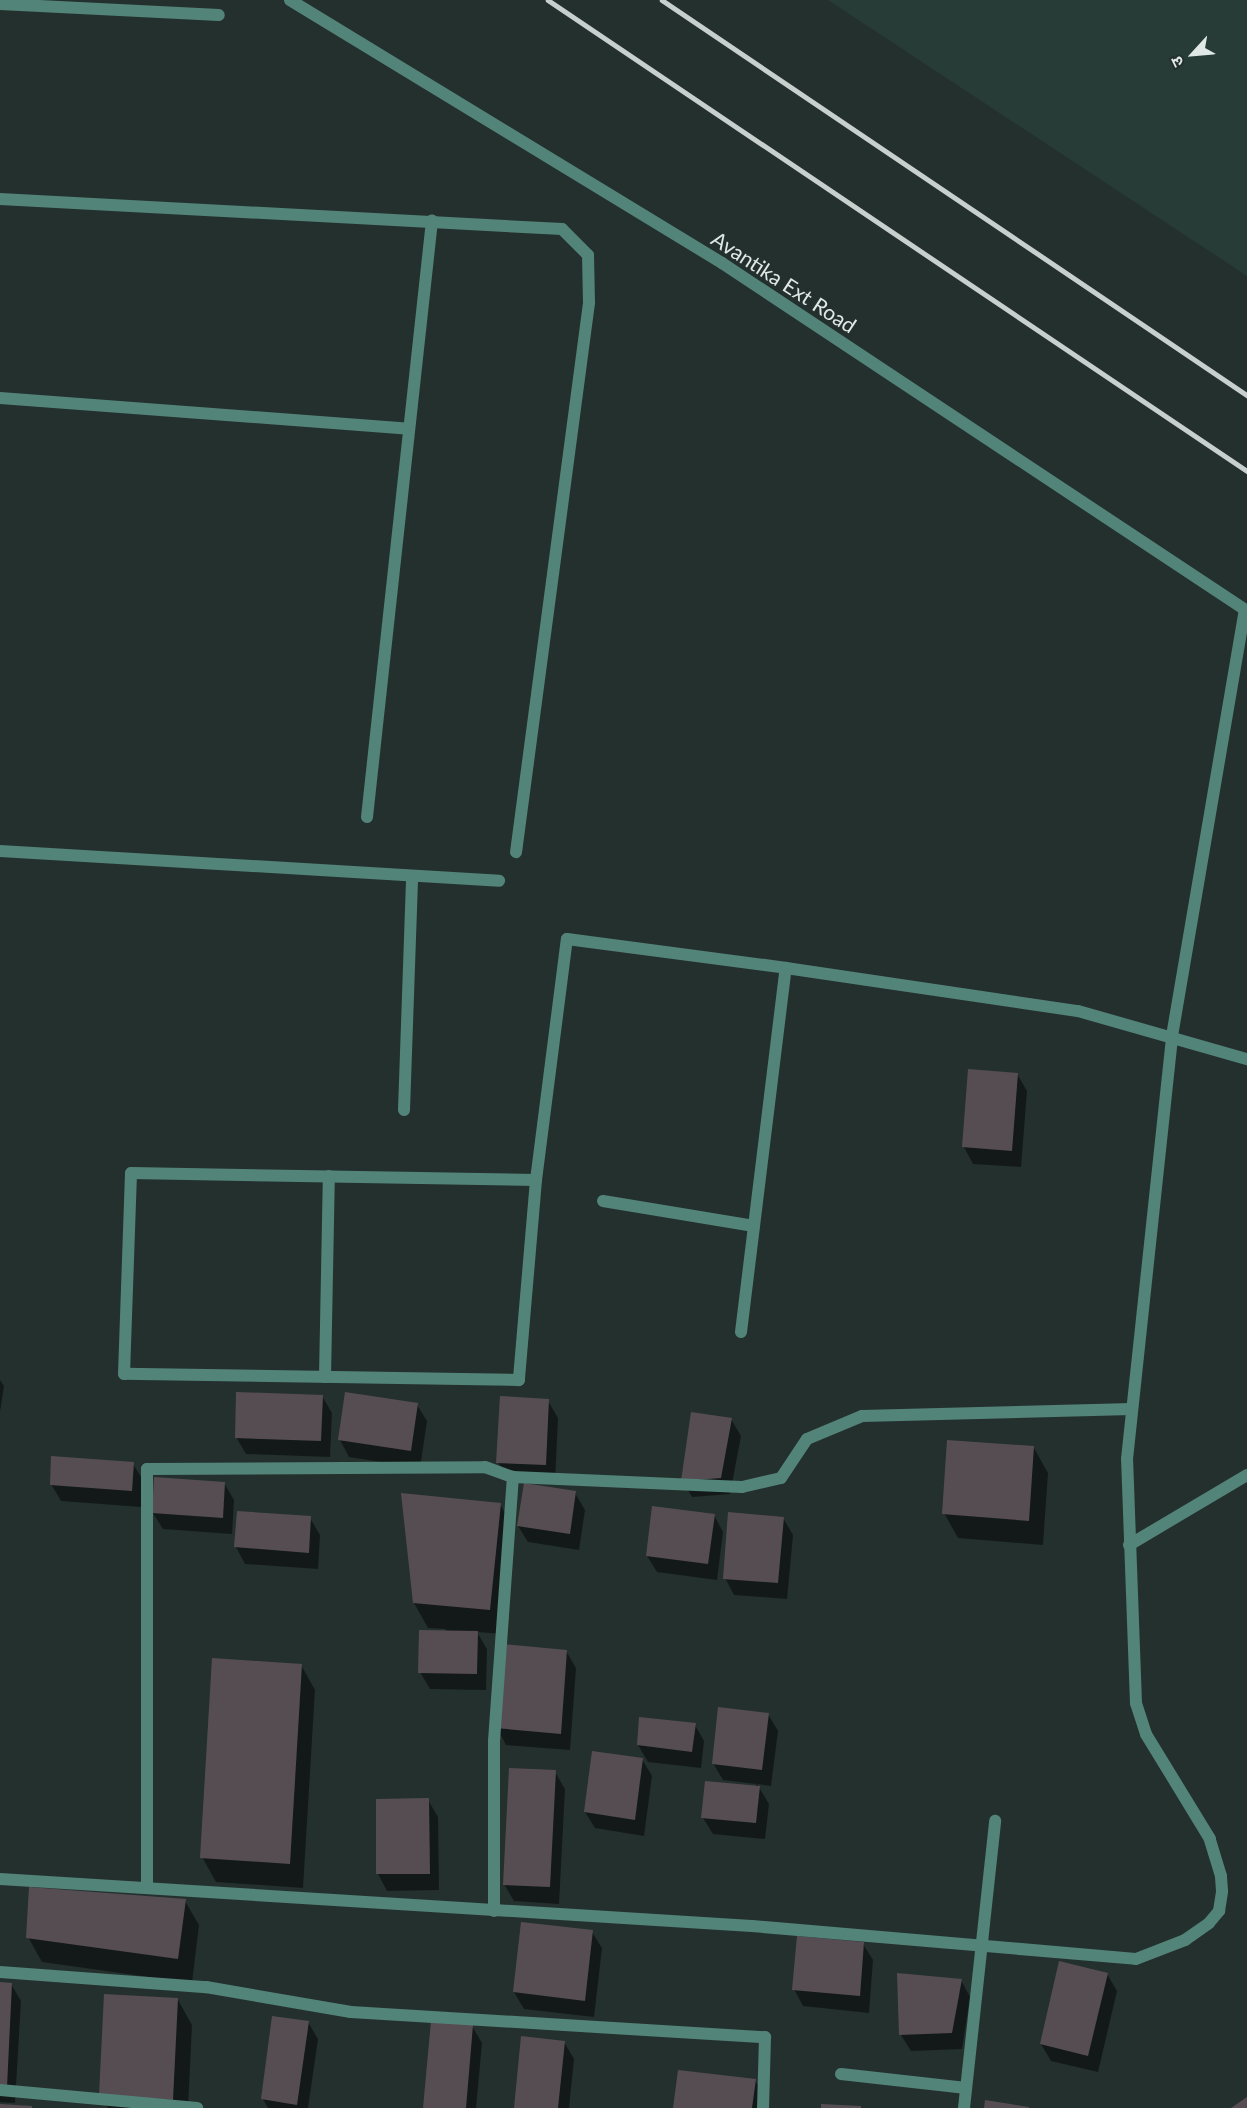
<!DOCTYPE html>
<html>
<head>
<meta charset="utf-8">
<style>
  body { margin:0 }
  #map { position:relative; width:1247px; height:2108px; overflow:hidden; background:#24302d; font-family:Lato,"Noto Sans Devanagari",sans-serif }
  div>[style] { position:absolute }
  .built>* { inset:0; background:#283c37 }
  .shadow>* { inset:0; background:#0007 }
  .building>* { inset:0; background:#564d53 }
  .street>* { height:12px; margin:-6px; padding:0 6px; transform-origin:6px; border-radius:6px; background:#538479 }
  .rail>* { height:4.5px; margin:-2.25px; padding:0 2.25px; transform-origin:2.25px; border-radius:2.25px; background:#c8d0ce }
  span { translate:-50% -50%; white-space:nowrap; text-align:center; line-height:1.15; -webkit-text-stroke:6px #24302d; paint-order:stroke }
  .street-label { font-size:21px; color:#e0e8e6 }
  .north { position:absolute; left:1163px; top:24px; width:60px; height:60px; -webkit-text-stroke:4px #24302d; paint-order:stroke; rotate:244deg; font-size:16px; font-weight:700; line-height:24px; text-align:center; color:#e0e8e6 }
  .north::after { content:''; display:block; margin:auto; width:21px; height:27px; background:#e0e8e6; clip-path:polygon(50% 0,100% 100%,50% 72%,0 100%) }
</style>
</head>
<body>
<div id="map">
  <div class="built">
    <div style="clip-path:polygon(828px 0,1247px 0,1247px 276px)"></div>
  </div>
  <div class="shadow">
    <div style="clip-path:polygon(1017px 1074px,1027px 1091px,1021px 1167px,973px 1164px,964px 1147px)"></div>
    <div style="clip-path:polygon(0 1380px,4px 1386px,0 1412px)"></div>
    <div style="clip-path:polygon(322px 1396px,332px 1413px,330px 1457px,246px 1454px,236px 1437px)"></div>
    <div style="clip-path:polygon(548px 1401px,558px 1418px,555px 1482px,508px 1479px,498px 1462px)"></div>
    <div style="clip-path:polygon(417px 1405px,427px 1421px,420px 1468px,349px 1457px,340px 1440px)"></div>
    <div style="clip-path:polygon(731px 1419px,741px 1436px,730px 1494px,692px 1497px,682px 1480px)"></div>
    <div style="clip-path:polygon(1034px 1448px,1048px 1473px,1043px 1545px,958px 1538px,944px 1513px)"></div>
    <div style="clip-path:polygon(133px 1464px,143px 1480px,141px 1507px,61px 1501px,51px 1484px)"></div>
    <div style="clip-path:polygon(224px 1483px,234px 1500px,232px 1534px,163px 1529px,153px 1513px)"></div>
    <div style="clip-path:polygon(575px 1493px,585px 1510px,579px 1550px,528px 1542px,518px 1526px)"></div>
    <div style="clip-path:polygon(500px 1504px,514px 1529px,504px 1634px,477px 1632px,487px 1649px,486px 1690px,430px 1689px,420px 1672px,446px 1629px,428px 1628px,414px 1603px)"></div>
    <div style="clip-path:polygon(714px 1515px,723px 1532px,717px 1580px,657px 1572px,647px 1556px)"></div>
    <div style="clip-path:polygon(310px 1518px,320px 1535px,318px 1569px,245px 1564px,236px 1547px)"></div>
    <div style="clip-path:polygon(783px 1518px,793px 1535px,787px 1599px,734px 1595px,725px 1578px)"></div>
    <div style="clip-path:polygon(566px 1651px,576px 1668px,570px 1750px,506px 1745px,497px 1728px)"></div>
    <div style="clip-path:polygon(301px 1665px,315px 1690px,303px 1888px,216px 1882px,202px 1857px)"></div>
    <div style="clip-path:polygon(768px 1714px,778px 1731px,771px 1786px,757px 1784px,769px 1804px,765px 1839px,713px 1834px,703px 1818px,756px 1787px,756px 1784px,723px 1780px,713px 1763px)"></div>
    <div style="clip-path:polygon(695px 1725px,704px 1741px,701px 1768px,648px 1762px,638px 1745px)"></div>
    <div style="clip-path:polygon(642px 1759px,652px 1776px,644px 1836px,595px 1828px,585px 1812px)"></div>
    <div style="clip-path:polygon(555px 1772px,565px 1789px,559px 1904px,514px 1901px,504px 1884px)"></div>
    <div style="clip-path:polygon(428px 1800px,438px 1817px,439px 1890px,387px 1891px,378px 1874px)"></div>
    <div style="clip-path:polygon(185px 1901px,199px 1925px,192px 1983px,42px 1962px,28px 1937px)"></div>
    <div style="clip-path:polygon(592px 1932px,602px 1948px,594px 2017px,524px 2009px,514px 1992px)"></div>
    <div style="clip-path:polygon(863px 1944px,873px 1960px,869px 2013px,803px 2006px,794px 1989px)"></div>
    <div style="clip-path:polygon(1107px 1974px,1117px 1991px,1098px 2072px,1051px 2061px,1041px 2044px)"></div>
    <div style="clip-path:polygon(961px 1980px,970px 1997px,962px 2049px,911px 2051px,901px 2035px)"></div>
    <div style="clip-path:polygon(0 1983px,11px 1984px,21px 2001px,15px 2103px,0 2102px)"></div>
    <div style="clip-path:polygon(178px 2000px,192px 2025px,188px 2108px,108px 2108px,100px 2095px)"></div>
    <div style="clip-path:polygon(308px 2022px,318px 2039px,308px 2108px,268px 2108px,263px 2099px)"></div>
    <div style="clip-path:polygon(472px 2026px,482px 2043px,476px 2108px,424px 2108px)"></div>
    <div style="clip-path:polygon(564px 2042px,574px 2059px,569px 2108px,516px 2108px)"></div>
    <div style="clip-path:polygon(755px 2080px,765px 2097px,763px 2108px,674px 2108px)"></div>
  </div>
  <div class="building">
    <div style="clip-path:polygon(968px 1069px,1018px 1073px,1012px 1151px,962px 1147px)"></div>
    <div style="clip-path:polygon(236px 1392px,323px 1395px,321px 1441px,235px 1438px)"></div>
    <div style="clip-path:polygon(345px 1392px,418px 1403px,411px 1451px,338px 1440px)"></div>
    <div style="clip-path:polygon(500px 1396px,549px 1399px,546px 1465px,496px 1463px)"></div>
    <div style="clip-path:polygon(691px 1412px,732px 1418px,721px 1478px,681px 1481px)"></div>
    <div style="clip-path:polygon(947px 1440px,1034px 1446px,1029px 1521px,942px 1514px)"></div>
    <div style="clip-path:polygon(51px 1456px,134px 1462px,132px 1491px,50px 1485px)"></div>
    <div style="clip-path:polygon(154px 1477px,225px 1482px,223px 1518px,152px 1513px)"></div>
    <div style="clip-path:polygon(524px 1483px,576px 1491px,570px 1534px,517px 1526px)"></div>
    <div style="clip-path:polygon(401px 1493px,501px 1503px,490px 1610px,413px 1603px)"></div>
    <div style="clip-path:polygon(652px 1506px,715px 1514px,708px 1564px,646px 1556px)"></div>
    <div style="clip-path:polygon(237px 1511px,311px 1516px,309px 1553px,234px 1547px)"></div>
    <div style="clip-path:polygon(728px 1512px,784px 1517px,778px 1583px,723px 1579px)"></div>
    <div style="clip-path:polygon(419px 1630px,478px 1631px,477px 1674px,418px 1673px)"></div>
    <div style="clip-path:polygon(502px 1644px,567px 1650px,561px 1734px,495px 1728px)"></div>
    <div style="clip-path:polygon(212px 1658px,302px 1664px,290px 1864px,200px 1858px)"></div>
    <div style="clip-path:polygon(718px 1707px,769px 1713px,762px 1770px,712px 1764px)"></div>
    <div style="clip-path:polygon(639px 1717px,696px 1723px,692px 1752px,637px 1745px)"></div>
    <div style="clip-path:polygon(592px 1751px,643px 1758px,635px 1820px,584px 1812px)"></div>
    <div style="clip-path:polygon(509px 1768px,556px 1770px,550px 1887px,503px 1885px)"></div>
    <div style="clip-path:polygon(705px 1781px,760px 1786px,756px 1823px,701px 1818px)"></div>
    <div style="clip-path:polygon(429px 1798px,430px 1874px,376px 1874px,376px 1799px)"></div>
    <div style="clip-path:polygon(29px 1887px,186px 1899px,178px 1959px,26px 1938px)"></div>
    <div style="clip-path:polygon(521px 1922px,593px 1930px,585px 2001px,513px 1992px)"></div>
    <div style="clip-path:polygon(797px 1936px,864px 1942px,860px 1996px,792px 1990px)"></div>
    <div style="clip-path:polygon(1059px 1961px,1108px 1973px,1088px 2056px,1040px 2044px)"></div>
    <div style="clip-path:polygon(897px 1973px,962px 1979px,952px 2033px,899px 2035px)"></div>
    <div style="clip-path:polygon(0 1982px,12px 1983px,7px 2087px,0 2086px)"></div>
    <div style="clip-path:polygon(104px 1994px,178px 1998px,173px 2100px,99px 2095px)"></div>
    <div style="clip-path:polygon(272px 2016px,309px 2021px,297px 2105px,261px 2099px)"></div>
    <div style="clip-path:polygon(431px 2021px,473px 2025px,466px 2108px,423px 2108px)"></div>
    <div style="clip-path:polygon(521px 2036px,565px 2041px,558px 2108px,514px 2108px)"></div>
    <div style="clip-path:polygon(678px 2070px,756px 2079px,752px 2108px,673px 2108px)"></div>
    <div style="clip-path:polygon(1247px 2097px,1247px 2108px,1231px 2108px)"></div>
    <div style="clip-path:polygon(985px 2100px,1029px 2107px,1029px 2108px,984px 2108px)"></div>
    <div style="clip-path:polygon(0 2104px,32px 2106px,32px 2108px,0 2108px)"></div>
    <div style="clip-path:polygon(821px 2104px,861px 2106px,861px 2108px,821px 2108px)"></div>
  </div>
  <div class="street">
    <div style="left:290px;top:0;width:506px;rotate:31.33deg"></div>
    <div style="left:722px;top:263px;width:630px;rotate:33.54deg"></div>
    <div style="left:0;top:4px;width:219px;rotate:2.9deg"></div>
    <div style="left:0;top:199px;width:563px;rotate:3.06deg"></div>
    <div style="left:562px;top:229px;width:37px;rotate:45deg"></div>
    <div style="left:588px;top:255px;width:48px;rotate:88.8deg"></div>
    <div style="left:589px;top:303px;width:554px;rotate:97.57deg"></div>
    <div style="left:0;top:398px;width:410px;rotate:4.3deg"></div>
    <div style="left:367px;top:817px;width:600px;rotate:-83.78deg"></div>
    <div style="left:0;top:851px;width:500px;rotate:3.4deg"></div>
    <div style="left:404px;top:1110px;width:234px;rotate:-88deg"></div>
    <div style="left:536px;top:1180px;width:201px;rotate:94.9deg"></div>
    <div style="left:519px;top:1380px;width:395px;rotate:-179.1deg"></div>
    <div style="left:124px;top:1374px;width:201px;rotate:-88deg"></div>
    <div style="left:131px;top:1173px;width:405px;rotate:1deg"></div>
    <div style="left:536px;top:1180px;width:243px;rotate:-82.7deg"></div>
    <div style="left:567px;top:939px;width:221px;rotate:7.5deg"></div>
    <div style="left:786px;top:968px;width:295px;rotate:8.4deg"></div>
    <div style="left:1078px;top:1011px;width:176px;rotate:15.9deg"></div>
    <div style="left:603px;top:1201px;width:153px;rotate:9.4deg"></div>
    <div style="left:741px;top:1332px;width:367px;rotate:-83deg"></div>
    <div style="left:325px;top:1377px;width:201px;rotate:-88.9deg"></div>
    <div style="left:1129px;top:1545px;width:137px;rotate:-30.7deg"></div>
    <div style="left:0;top:1879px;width:753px;rotate:3.58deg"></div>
    <div style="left:752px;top:1926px;width:385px;rotate:4.9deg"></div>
    <div style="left:1136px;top:1959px;width:53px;rotate:-21.2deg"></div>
    <div style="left:1185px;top:1940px;width:29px;rotate:-35deg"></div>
    <div style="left:1209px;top:1923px;width:16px;rotate:-50deg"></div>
    <div style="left:1219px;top:1911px;width:20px;rotate:-81deg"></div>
    <div style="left:1222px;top:1891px;width:15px;rotate:-94deg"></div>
    <div style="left:1221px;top:1876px;width:39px;rotate:-107deg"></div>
    <div style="left:1210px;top:1839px;width:123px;rotate:-121.4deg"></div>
    <div style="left:1146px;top:1734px;width:33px;rotate:-108deg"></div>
    <div style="left:1136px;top:1703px;width:244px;rotate:-92.1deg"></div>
    <div style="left:1127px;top:1459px;width:425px;rotate:-83.9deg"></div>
    <div style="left:1172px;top:1036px;width:432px;rotate:-80.3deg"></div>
    <div style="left:147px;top:1888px;width:419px;rotate:-90deg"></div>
    <div style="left:147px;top:1469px;width:338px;rotate:-0.3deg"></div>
    <div style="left:485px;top:1467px;width:30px;rotate:20deg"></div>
    <div style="left:513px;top:1477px;width:229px;rotate:2.5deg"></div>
    <div style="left:742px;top:1487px;width:40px;rotate:-13deg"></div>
    <div style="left:781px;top:1478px;width:47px;rotate:-56.3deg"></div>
    <div style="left:807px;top:1439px;width:60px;rotate:-22.7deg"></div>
    <div style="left:862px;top:1416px;width:270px;rotate:-1.5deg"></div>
    <div style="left:494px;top:1911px;width:170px;rotate:-90deg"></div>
    <div style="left:494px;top:1741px;width:265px;rotate:-85.9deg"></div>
    <div style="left:0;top:1972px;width:207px;rotate:4.2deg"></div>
    <div style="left:206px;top:1987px;width:147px;rotate:9.8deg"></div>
    <div style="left:351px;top:2012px;width:415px;rotate:3.5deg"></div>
    <div style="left:765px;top:2037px;width:71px;rotate:91.6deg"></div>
    <div style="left:841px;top:2074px;width:126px;rotate:6.4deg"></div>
    <div style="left:0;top:2090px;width:198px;rotate:5.2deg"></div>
    <div style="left:964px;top:2108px;width:289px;rotate:-83.8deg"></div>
  </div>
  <div class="rail">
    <div style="left:548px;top:0;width:843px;rotate:33.97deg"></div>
    <div style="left:662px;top:0;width:706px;rotate:34.03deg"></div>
  </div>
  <div class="street-label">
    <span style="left:784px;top:282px;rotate:33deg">Avantika Ext Road</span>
  </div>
  <div class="north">उ</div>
</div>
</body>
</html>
